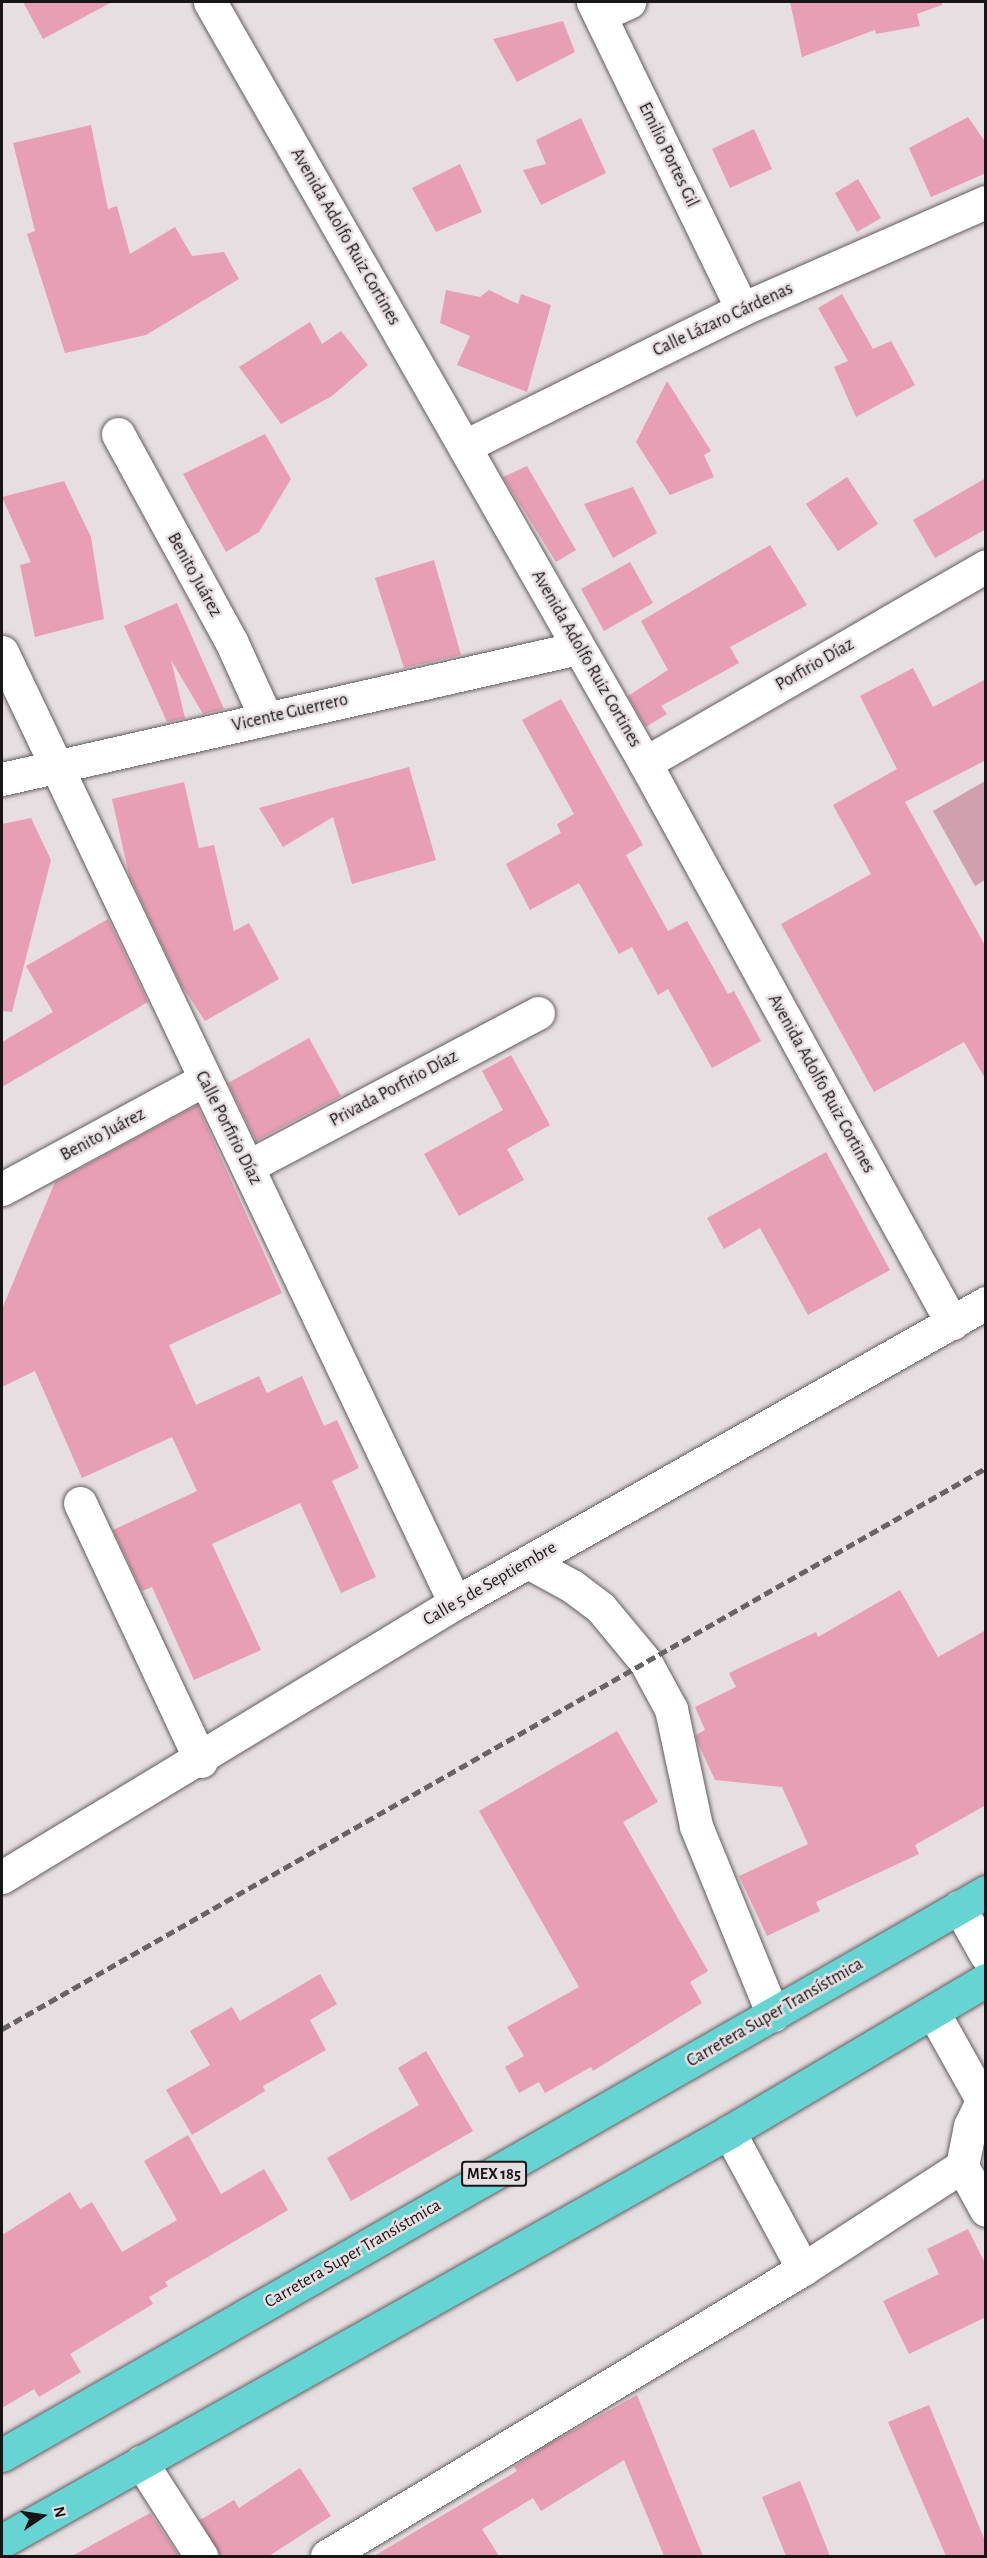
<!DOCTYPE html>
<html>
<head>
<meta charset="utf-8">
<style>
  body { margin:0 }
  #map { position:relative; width:987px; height:2558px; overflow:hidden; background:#e6dee0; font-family:"Alegreya Sans",sans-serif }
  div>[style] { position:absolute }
  .green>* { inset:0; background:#d0a0ae }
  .building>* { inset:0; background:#e89fb5 }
  .roads { filter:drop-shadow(0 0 2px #645d5f) drop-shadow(0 0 2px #645d5f) }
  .minor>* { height:33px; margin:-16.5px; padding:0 16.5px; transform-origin:16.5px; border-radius:16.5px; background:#fff }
  .major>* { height:33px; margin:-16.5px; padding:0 16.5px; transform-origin:16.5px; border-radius:16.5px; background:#66d4d3 }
  .rail>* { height:4.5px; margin-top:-2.25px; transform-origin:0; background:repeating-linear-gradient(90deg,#686364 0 9px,transparent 0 13.5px) }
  span { translate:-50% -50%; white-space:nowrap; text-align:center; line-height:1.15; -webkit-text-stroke:5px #e6dee0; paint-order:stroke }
  .shield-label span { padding:2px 4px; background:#e6dee0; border:2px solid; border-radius:4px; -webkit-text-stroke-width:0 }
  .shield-label { font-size:16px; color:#181516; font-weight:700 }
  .street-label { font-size:18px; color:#181516 }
  .frame { position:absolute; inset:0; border:3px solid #181516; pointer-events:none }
  .north { position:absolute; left:12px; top:2486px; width:60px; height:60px; -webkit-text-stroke:4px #e6dee0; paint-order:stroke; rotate:77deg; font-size:16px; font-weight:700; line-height:24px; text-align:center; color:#181516 }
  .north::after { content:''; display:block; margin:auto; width:21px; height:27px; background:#181516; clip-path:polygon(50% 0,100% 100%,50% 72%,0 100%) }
</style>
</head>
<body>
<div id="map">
  <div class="green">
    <div style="clip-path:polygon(985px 781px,985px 880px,975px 886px,933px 811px)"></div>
  </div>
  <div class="building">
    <div style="clip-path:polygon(23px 2px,112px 2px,43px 39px)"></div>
    <div style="clip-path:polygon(790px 2px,942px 2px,942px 5px,917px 14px,920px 26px,876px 34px,875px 30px,802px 57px)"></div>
    <div style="clip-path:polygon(563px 21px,575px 52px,517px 82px,493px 39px)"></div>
    <div style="clip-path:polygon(968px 117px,986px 143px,986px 173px,931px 197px,909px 148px)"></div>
    <div style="clip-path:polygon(581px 118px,606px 173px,541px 205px,523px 170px,546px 164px,536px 140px)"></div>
    <div style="clip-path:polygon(91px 125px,108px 209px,117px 206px,130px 254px,175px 227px,192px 256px,224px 252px,239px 279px,146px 335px,65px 353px,27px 234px,35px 231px,13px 143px)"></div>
    <div style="clip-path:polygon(754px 129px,772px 169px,730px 188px,712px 149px)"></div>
    <div style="clip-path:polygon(460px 164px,482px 212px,436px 232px,412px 188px)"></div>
    <div style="clip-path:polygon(858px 179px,881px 218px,857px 232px,835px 193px)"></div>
    <div style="clip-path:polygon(446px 290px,480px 297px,489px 290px,518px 304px,521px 294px,551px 305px,527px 392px,457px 365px,470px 336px,440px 323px)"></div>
    <div style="clip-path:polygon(842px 294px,873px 349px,891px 341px,915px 385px,856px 417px,834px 367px,848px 361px,818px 308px)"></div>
    <div style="clip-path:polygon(310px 322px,322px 344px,341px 331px,368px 365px,332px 396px,281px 424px,239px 367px)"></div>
    <div style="clip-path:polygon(667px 381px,711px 451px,704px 455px,714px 477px,670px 495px,636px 442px)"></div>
    <div style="clip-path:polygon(265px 434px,291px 479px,259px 532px,226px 552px,183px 474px)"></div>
    <div style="clip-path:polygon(527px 466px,576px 550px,556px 562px,503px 477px)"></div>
    <div style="clip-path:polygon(847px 477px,878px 524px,838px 551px,806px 504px)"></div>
    <div style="clip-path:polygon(986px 478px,986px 529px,935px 558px,913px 520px)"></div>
    <div style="clip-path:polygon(64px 481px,91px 537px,104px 619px,35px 637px,20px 565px,31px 562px,2px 497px)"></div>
    <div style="clip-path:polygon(633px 487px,657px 533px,613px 558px,584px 504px)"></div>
    <div style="clip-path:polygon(770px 545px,807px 605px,730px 647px,739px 663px,661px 706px,667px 714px,646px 727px,628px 696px,668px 670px,641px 621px)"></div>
    <div style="clip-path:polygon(434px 560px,461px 655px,404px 668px,375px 578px)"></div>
    <div style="clip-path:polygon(630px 562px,653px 603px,604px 631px,581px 589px)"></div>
    <div style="clip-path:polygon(177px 603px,224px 709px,203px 714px,171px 660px,185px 718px,167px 722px,124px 626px)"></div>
    <div style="clip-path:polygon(913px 668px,933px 707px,986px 679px,986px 760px,905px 802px,986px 947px,986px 1080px,964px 1042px,874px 1092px,781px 924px,871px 874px,833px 805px,897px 769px,860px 696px)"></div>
    <div style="clip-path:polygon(561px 699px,643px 845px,626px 855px,668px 931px,687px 921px,728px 994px,734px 991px,761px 1041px,712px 1068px,668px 989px,658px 995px,632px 947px,619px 954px,579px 883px,530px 910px,506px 864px,561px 833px,557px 824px,574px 814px,522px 720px)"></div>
    <div style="clip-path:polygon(409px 767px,436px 860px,352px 884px,333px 817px,283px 847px,259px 808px)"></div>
    <div style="clip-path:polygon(184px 782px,199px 848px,214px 845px,234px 931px,249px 923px,279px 979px,205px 1021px,180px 983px,129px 875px,112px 799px)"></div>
    <div style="clip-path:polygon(31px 818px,51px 860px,12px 1012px,2px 1011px,2px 824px)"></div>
    <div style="clip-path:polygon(108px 919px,148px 1002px,2px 1087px,2px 1042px,53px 1012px,26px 966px)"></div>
    <div style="clip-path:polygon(309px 1038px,341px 1096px,256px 1141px,228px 1083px)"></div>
    <div style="clip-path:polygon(511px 1055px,550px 1125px,507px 1149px,524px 1180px,459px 1216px,424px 1154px,503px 1110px,482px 1071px)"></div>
    <div style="clip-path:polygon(197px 1105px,282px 1293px,169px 1345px,196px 1405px,259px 1376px,267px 1393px,302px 1376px,324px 1426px,337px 1420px,359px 1468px,332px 1481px,376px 1577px,341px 1593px,300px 1503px,212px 1544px,261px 1650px,194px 1680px,152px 1587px,142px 1591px,113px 1530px,197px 1491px,172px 1437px,82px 1478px,35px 1371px,2px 1387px,2px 1309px,55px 1182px)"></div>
    <div style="clip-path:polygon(826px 1152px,890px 1270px,808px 1315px,760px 1228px,724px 1249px,707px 1218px)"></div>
    <div style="clip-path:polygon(900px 1590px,938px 1657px,986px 1630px,986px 1805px,915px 1845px,919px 1854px,816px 1902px,820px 1911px,767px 1936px,739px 1876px,808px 1844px,782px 1787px,715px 1780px,697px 1741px,696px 1735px,705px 1730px,695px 1707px,736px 1687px,729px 1673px,816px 1632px,818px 1637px)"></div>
    <div style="clip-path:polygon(617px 1731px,658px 1802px,623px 1822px,708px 1971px,690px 1982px,702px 2003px,593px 2071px,591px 2067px,545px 2093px,539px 2082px,519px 2093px,505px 2067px,524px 2056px,507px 2027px,579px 1987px,479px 1811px)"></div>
    <div style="clip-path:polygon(320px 1974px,337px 2004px,310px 2020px,326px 2050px,263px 2086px,265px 2091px,192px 2135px,166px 2090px,210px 2065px,190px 2031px,232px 2007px,240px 2021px)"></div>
    <div style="clip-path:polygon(426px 2051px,473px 2131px,351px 2201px,327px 2158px,419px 2105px,398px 2068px)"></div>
    <div style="clip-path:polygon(188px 2135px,221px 2194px,264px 2169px,288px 2210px,165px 2282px,168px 2286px,149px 2297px,153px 2304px,70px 2354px,81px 2372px,39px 2397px,34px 2389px,2px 2408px,2px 2235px,70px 2192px,80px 2209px,92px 2202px,122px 2252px,177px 2220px,144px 2161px)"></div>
    <div style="clip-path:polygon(968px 2229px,986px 2265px,986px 2317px,909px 2354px,883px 2301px,939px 2274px,927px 2249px)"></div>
    <div style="clip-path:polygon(637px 2395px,703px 2556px,664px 2556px,624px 2460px,541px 2511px,533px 2498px,482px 2529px,499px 2556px,374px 2556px,517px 2471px,514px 2467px,545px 2446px)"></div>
    <div style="clip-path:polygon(929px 2405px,986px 2543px,986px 2556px,946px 2556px,888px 2422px)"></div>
    <div style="clip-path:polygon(300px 2468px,331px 2516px,269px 2556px,220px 2556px,200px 2520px,234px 2500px,239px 2508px)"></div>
    <div style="clip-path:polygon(800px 2481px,830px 2556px,786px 2556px,762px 2497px)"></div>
    <div style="clip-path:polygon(150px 2513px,179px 2556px,72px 2556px)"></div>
  </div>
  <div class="roads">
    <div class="minor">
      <div style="left:210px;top:2px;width:877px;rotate:60.25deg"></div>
      <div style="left:645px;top:763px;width:639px;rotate:61.27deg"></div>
      <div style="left:593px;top:2px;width:341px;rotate:64.1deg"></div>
      <div style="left:600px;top:15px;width:32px;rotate:-24deg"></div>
      <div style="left:118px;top:434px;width:236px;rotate:61.4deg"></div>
      <div style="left:231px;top:641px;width:85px;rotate:65.6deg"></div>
      <div style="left:465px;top:446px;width:309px;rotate:-26.3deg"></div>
      <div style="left:742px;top:309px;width:266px;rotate:-23.7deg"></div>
      <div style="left:2px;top:652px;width:1053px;rotate:64.53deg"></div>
      <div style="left:645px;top:763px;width:394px;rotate:-30deg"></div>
      <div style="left:2px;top:779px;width:591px;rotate:-12.81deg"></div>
      <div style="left:249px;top:1166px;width:327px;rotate:-27.9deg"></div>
      <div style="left:2px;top:1189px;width:230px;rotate:-28.4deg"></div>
      <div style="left:80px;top:1503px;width:285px;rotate:64.9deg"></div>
      <div style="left:528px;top:1562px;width:50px;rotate:28.6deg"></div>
      <div style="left:572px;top:1586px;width:36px;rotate:37deg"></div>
      <div style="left:601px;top:1608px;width:69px;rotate:50.3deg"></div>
      <div style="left:645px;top:1661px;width:55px;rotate:61.6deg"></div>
      <div style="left:671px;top:1709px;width:120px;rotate:77.9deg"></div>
      <div style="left:696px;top:1826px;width:204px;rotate:67.8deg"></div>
      <div style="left:2px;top:1877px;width:529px;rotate:-31.17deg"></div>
      <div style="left:455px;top:1603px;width:610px;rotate:-29.47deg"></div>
      <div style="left:959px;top:1907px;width:55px;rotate:60.6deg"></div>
      <div style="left:933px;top:2012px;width:109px;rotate:60.8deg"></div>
      <div style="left:986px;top:2093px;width:37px;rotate:116deg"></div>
      <div style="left:970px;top:2126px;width:41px;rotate:101.3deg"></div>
      <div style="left:962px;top:2166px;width:50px;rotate:61.4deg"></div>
      <div style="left:729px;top:2132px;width:156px;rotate:61.6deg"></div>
      <div style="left:141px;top:2462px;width:112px;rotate:57.4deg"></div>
      <div style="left:327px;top:2556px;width:556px;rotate:-31.09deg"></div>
      <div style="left:803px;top:2269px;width:189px;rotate:-32.9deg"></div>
    </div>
    <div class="major">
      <div style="left:2px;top:2455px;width:1134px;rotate:-29.78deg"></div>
      <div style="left:2px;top:2541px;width:834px;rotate:-29.36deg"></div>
      <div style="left:729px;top:2132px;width:299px;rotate:-30.6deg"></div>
    </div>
  </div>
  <div class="rail">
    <div style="left:2px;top:2029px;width:1133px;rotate:-29.69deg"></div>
  </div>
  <div class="shield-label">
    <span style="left:494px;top:2174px">MEX 185</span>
  </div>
  <div class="street-label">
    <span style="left:668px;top:155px;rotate:64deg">Emilio Portes Gil</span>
    <span style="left:345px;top:237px;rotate:60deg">Avenida Adolfo Ruiz Cortines</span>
    <span style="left:723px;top:320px;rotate:-25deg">Calle Lázaro Cárdenas</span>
    <span style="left:194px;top:575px;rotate:61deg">Benito Juárez</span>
    <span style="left:586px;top:659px;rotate:60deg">Avenida Adolfo Ruiz Cortines</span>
    <span style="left:815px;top:665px;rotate:-30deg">Porfirio Díaz</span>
    <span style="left:290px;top:713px;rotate:-13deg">Vicente Guerrero</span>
    <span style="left:821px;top:1084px;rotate:61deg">Avenida Adolfo Ruiz Cortines</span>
    <span style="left:394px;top:1089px;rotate:-28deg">Privada Porfirio Díaz</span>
    <span style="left:228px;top:1128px;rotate:63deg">Calle Porfirio Díaz</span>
    <span style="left:103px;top:1135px;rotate:-28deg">Benito Juárez</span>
    <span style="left:490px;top:1584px;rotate:-30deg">Calle 5 de Septiembre</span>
    <span style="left:775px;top:2013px;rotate:-30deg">Carretera Super Transístmica</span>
    <span style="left:353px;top:2254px;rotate:-30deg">Carretera Super Transístmica</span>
  </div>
  <div class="frame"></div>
  <div class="north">N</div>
</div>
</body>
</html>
